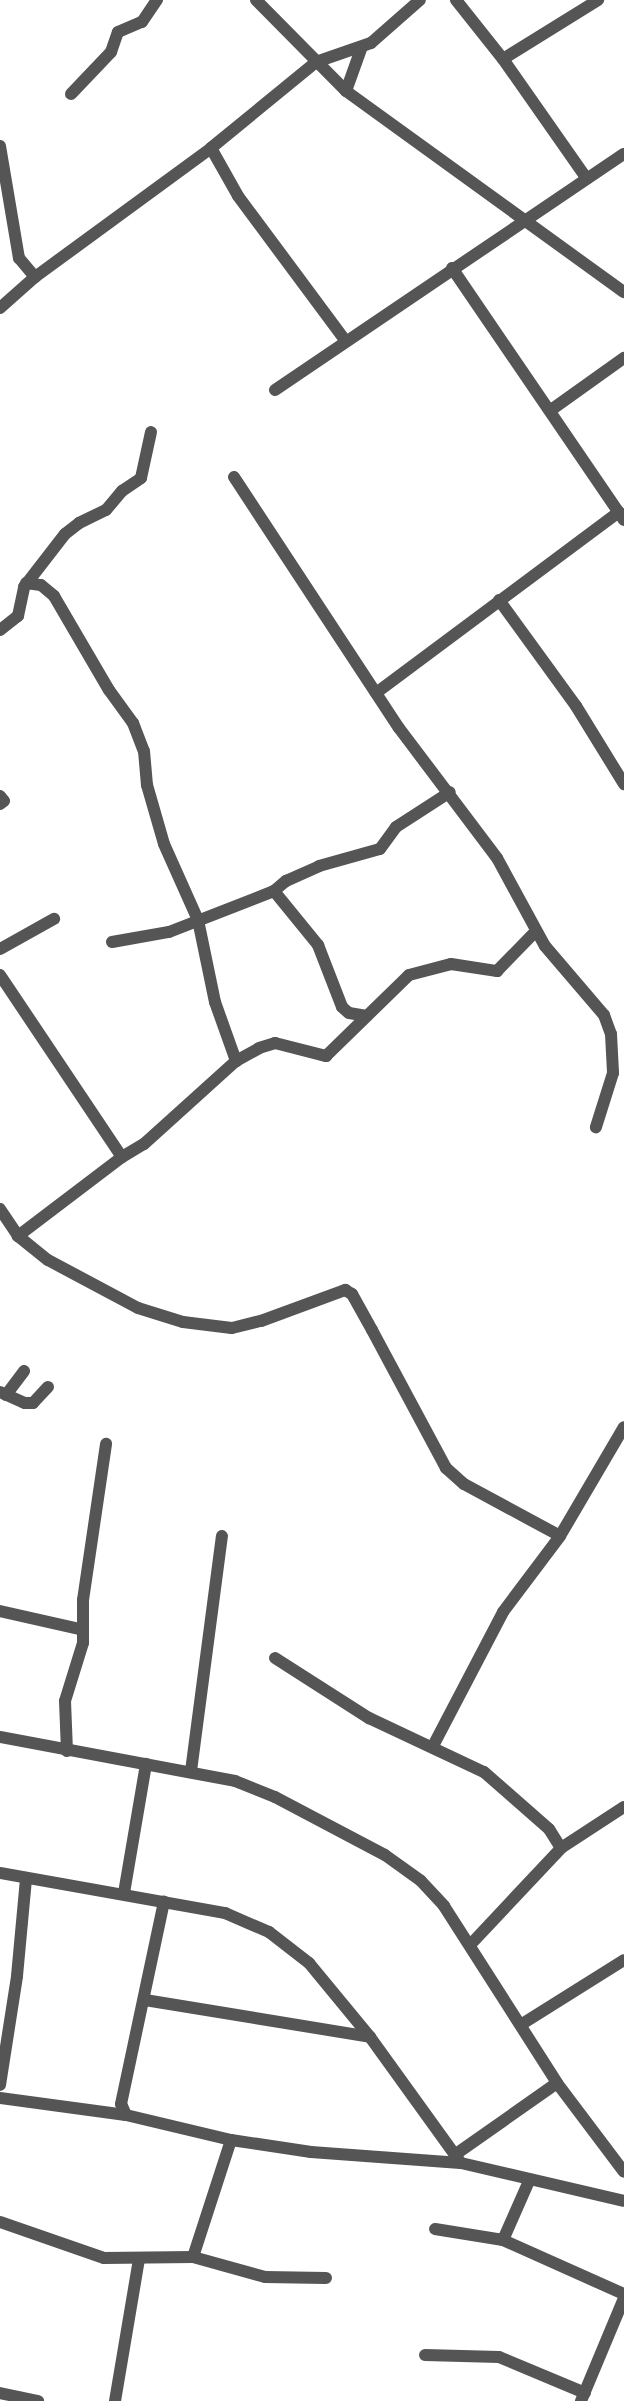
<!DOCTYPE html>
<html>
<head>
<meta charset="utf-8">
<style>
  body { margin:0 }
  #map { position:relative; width:624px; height:2401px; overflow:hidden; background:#fff; font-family:"Fira Sans",sans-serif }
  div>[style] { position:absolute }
  .minor>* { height:12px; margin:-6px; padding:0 6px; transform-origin:6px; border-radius:6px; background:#555 }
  span { translate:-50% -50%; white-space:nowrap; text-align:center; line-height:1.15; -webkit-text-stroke:6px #fff; paint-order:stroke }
</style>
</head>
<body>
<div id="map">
  <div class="minor">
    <div style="left:256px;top:0;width:128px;rotate:45.3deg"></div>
    <div style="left:346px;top:91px;width:343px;rotate:35.9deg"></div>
    <div style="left:456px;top:0;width:75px;rotate:51.5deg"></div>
    <div style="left:503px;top:59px;width:146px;rotate:55deg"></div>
    <div style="left:503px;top:59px;width:112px;rotate:-31.8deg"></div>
    <div style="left:346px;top:91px;width:45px;rotate:-70.3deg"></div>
    <div style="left:71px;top:94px;width:58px;rotate:-46.4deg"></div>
    <div style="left:111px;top:52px;width:21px;rotate:-71deg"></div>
    <div style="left:118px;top:32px;width:26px;rotate:-23deg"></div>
    <div style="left:142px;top:22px;width:27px;rotate:-56deg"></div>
    <div style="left:0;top:146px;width:114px;rotate:80.4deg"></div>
    <div style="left:19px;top:258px;width:25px;rotate:50deg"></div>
    <div style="left:211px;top:148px;width:55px;rotate:60.6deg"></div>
    <div style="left:238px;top:196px;width:179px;rotate:53.4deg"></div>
    <div style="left:452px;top:268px;width:305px;rotate:55.7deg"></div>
    <div style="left:0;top:308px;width:47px;rotate:-41.5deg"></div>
    <div style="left:35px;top:277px;width:218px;rotate:-36.2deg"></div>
    <div style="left:211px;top:148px;width:136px;rotate:-39.3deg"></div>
    <div style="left:316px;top:62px;width:58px;rotate:-19.1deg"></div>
    <div style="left:371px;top:43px;width:65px;rotate:-41.3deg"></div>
    <div style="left:275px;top:390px;width:421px;rotate:-34.1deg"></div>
    <div style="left:551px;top:410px;width:90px;rotate:-35.5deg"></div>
    <div style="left:234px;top:477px;width:300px;rotate:56.7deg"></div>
    <div style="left:399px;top:728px;width:163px;rotate:53deg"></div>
    <div style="left:497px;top:858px;width:100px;rotate:61.4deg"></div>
    <div style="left:545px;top:946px;width:91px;rotate:49.5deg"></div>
    <div style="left:604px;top:1015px;width:20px;rotate:70deg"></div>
    <div style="left:611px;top:1034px;width:39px;rotate:87deg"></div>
    <div style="left:613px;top:1073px;width:57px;rotate:107.5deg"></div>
    <div style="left:26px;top:583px;width:15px;rotate:8deg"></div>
    <div style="left:41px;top:585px;width:17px;rotate:40deg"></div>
    <div style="left:54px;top:596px;width:109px;rotate:59.7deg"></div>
    <div style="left:109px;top:690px;width:41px;rotate:54deg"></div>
    <div style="left:133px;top:723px;width:30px;rotate:69deg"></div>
    <div style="left:144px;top:751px;width:34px;rotate:85deg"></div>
    <div style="left:147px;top:785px;width:61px;rotate:73.9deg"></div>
    <div style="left:164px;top:844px;width:83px;rotate:65.9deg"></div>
    <div style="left:198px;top:920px;width:84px;rotate:78.3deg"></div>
    <div style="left:215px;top:1002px;width:63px;rotate:70.4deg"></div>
    <div style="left:499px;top:600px;width:131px;rotate:54deg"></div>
    <div style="left:576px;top:706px;width:92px;rotate:58.4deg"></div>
    <div style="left:0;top:630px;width:23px;rotate:-38deg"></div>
    <div style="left:18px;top:616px;width:30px;rotate:-78deg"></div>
    <div style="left:24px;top:587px;width:67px;rotate:-52.3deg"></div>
    <div style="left:65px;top:534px;width:18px;rotate:-38deg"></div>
    <div style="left:79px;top:523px;width:30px;rotate:-26deg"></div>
    <div style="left:106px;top:510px;width:25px;rotate:-50deg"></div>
    <div style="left:122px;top:491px;width:23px;rotate:-34deg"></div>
    <div style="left:141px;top:478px;width:47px;rotate:-77.7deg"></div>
    <div style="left:376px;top:693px;width:303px;rotate:-36.7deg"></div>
    <div style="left:0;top:796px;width:6px;rotate:51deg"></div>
    <div style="left:4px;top:801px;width:5px;rotate:143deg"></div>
    <div style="left:274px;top:891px;width:70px;rotate:50.8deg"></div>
    <div style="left:318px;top:945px;width:66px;rotate:68.8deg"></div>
    <div style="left:342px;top:1007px;width:9px;rotate:41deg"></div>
    <div style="left:349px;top:1013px;width:18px;rotate:9deg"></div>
    <div style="left:112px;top:942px;width:58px;rotate:-10deg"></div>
    <div style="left:169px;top:932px;width:113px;rotate:-21.3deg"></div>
    <div style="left:274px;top:891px;width:16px;rotate:-40deg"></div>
    <div style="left:286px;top:881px;width:36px;rotate:-24deg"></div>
    <div style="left:319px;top:866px;width:63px;rotate:-15.6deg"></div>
    <div style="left:380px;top:849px;width:27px;rotate:-54deg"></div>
    <div style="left:396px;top:827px;width:64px;rotate:-32.9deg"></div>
    <div style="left:0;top:949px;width:62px;rotate:-29.1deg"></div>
    <div style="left:0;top:975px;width:219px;rotate:56.2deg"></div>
    <div style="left:122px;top:1157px;width:131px;rotate:142.8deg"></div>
    <div style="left:122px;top:1157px;width:26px;rotate:-31deg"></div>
    <div style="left:144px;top:1144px;width:124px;rotate:-42.1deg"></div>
    <div style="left:236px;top:1061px;width:26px;rotate:-29deg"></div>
    <div style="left:259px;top:1048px;width:17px;rotate:-17deg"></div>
    <div style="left:275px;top:1043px;width:53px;rotate:14.3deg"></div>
    <div style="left:326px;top:1056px;width:116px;rotate:-44.3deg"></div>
    <div style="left:409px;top:975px;width:43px;rotate:-14.7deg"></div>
    <div style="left:451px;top:964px;width:47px;rotate:8.7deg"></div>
    <div style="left:497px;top:971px;width:56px;rotate:-45.7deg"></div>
    <div style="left:0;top:1209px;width:32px;rotate:56deg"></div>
    <div style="left:18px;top:1236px;width:38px;rotate:39deg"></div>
    <div style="left:48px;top:1260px;width:102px;rotate:28.1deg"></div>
    <div style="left:138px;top:1308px;width:47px;rotate:17.3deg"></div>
    <div style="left:183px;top:1322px;width:49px;rotate:7deg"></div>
    <div style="left:232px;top:1328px;width:30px;rotate:-14deg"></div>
    <div style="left:261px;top:1321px;width:90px;rotate:-20.3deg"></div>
    <div style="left:345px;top:1290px;width:8px;rotate:30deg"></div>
    <div style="left:352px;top:1294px;width:41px;rotate:60.9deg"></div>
    <div style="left:372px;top:1330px;width:157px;rotate:61.8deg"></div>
    <div style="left:446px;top:1468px;width:24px;rotate:42deg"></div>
    <div style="left:464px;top:1484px;width:109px;rotate:28.4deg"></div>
    <div style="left:0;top:1392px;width:27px;rotate:24deg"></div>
    <div style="left:25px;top:1403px;width:8px"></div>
    <div style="left:33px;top:1403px;width:22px;rotate:-47deg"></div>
    <div style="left:6px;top:1395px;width:30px;rotate:-53deg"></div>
    <div style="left:0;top:1611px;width:82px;rotate:12.7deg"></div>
    <div style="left:275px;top:1658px;width:112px;rotate:32.6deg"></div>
    <div style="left:369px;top:1718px;width:127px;rotate:25.2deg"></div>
    <div style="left:484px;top:1772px;width:86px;rotate:41.2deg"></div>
    <div style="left:549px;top:1829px;width:22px;rotate:58deg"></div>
    <div style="left:0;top:1737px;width:239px;rotate:10.6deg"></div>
    <div style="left:235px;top:1781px;width:43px;rotate:21.8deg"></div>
    <div style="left:275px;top:1797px;width:124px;rotate:27.8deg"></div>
    <div style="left:385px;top:1855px;width:44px;rotate:35.8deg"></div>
    <div style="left:421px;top:1881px;width:34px;rotate:47deg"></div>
    <div style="left:444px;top:1906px;width:210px;rotate:57.4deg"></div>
    <div style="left:557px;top:2083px;width:111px;rotate:53deg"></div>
    <div style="left:433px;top:1746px;width:151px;rotate:-62.4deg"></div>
    <div style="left:503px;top:1612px;width:95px;rotate:-53.1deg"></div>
    <div style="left:560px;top:1536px;width:126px;rotate:-59.6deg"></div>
    <div style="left:67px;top:1751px;width:50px;rotate:-92.3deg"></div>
    <div style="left:65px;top:1701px;width:61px;rotate:-72.8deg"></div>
    <div style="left:83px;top:1643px;width:43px;rotate:-90deg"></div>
    <div style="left:83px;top:1600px;width:158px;rotate:-81.6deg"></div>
    <div style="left:191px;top:1771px;width:237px;rotate:-82.5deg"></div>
    <div style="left:0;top:1873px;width:229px;rotate:10.1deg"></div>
    <div style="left:225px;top:1913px;width:48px;rotate:23.4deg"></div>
    <div style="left:269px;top:1932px;width:51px;rotate:37.8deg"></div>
    <div style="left:309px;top:1963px;width:96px;rotate:50.5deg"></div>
    <div style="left:370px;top:2037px;width:155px;rotate:54.2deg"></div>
    <div style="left:124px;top:1893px;width:131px;rotate:-80.3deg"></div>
    <div style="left:471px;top:1944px;width:132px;rotate:-46.8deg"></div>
    <div style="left:561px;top:1848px;width:75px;rotate:-33.1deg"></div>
    <div style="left:145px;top:2000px;width:228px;rotate:9.3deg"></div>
    <div style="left:522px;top:2024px;width:120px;rotate:-32.1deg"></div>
    <div style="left:0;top:2085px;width:110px;rotate:-81.1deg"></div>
    <div style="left:17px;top:1976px;width:97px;rotate:-84.7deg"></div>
    <div style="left:0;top:2098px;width:127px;rotate:7.7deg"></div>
    <div style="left:126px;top:2115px;width:108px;rotate:13.4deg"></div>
    <div style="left:231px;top:2140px;width:81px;rotate:8.5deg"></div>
    <div style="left:311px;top:2152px;width:150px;rotate:4.2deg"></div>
    <div style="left:461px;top:2163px;width:167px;rotate:13.1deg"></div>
    <div style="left:126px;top:2115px;width:12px;rotate:-114deg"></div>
    <div style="left:121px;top:2104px;width:207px;rotate:-78deg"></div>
    <div style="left:456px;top:2154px;width:123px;rotate:-35.1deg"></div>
    <div style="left:0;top:2222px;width:110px;rotate:19.1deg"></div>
    <div style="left:104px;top:2258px;width:89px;rotate:-0.6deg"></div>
    <div style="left:193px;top:2257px;width:75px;rotate:15.5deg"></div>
    <div style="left:265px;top:2277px;width:61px;rotate:0.9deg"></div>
    <div style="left:435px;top:2229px;width:69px;rotate:9.2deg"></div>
    <div style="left:503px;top:2240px;width:133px;rotate:24.1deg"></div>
    <div style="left:503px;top:2240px;width:64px;rotate:-66.2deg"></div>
    <div style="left:193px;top:2257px;width:123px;rotate:-72deg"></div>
    <div style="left:425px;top:2355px;width:74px;rotate:1.5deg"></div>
    <div style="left:499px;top:2357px;width:93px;rotate:22.7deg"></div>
    <div style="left:0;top:2393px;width:39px;rotate:12deg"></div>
    <div style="left:115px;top:2401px;width:144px;rotate:-80.4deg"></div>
    <div style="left:581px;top:2401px;width:112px;rotate:-67.3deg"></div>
  </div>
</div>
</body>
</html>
